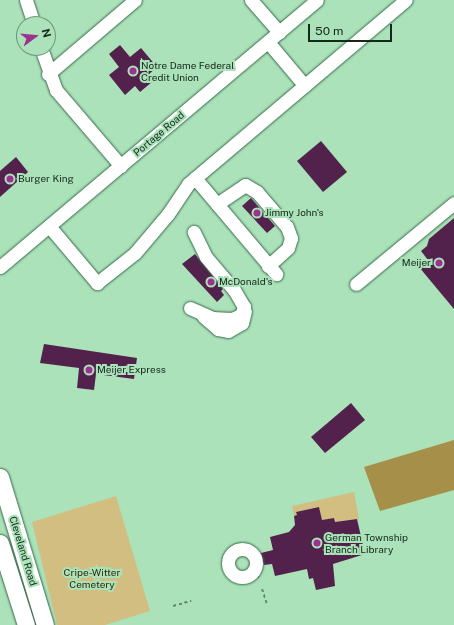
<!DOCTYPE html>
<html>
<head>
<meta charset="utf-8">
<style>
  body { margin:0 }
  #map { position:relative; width:454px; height:625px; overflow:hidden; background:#abe2ba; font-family:"Public Sans",sans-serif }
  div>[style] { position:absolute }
  .green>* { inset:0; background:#d2be80 }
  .forest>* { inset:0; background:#a58f49 }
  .building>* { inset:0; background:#52224c }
  .path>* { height:2px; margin-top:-1px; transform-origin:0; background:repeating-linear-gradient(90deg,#648a6e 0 3px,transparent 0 6px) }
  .roads { filter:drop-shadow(0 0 1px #366946) drop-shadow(0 0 1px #366946) }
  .minor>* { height:13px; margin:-6.5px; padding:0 6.5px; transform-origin:6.5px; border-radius:6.5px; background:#fff }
  .minor>.ring { margin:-6.5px; padding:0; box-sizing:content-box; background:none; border:13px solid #fff; border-radius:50% }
  .major>* { height:17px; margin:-8.5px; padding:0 8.5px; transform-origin:8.5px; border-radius:8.5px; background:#fff }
  .dots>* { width:11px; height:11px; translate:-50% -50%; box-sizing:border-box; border:2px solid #abe2ba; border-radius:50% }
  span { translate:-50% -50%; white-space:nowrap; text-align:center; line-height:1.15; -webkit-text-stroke:4px #abe2ba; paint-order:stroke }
  .poi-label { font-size:10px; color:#14291a }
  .left { translate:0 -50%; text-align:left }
  .right { translate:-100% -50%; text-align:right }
  .street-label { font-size:10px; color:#14291a }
  .park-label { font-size:10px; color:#342a0a }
  .north { position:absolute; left:16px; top:16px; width:40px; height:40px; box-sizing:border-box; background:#abe2ba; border:1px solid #6f987a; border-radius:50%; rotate:74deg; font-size:11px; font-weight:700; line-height:16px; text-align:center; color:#14291a }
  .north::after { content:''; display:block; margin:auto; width:14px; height:18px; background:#9d3191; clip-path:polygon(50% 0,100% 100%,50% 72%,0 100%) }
  .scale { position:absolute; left:308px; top:24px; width:84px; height:18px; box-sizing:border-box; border:2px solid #14291a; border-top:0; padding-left:5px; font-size:12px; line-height:14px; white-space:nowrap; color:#14291a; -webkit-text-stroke:3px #abe2ba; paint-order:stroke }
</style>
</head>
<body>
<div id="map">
  <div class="green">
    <div style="clip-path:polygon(354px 492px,359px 519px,340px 521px,340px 523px,335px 525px,334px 518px,322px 520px,319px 507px,296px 512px,297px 515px,294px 516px,292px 506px)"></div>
    <div style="clip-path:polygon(116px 496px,150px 611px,105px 625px,57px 625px,32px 522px)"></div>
  </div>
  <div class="forest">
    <div style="clip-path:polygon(454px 440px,454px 490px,380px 511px,364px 467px)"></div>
  </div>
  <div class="building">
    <div style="clip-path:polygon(120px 45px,130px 57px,141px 48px,157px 67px,147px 76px,152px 82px,140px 92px,135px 86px,125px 95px,109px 75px,119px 67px,109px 54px)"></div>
    <div style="clip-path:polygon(321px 141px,347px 172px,323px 192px,297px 161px)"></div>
    <div style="clip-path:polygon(16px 157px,28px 172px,0 197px,0 171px)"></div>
    <div style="clip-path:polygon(251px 198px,275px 226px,267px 233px,242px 206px)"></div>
    <div style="clip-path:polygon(454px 218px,454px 309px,419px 267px,428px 260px,421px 251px,427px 246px,429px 239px)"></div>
    <div style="clip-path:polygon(195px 254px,223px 289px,221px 291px,224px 295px,217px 302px,182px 264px)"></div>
    <div style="clip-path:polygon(44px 344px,137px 358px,134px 379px,96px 374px,94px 390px,77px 388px,79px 368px,40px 363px)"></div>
    <div style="clip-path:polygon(351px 403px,365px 420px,325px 453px,311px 437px)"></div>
    <div style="clip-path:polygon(319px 507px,322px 520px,334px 518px,335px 522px,357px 519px,365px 554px,333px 564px,335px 586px,316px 590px,313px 578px,309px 579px,307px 569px,275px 576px,272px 564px,264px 565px,261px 553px,273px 550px,270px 537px,289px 532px,295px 525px,294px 516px,297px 515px,296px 512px)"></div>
  </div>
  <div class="path">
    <div style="left:255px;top:561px;width:4px;rotate:-14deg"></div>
    <div style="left:251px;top:574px;width:6px;rotate:9deg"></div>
    <div style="left:257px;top:575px;width:5px;rotate:53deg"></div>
    <div style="left:262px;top:589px;width:16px;rotate:72deg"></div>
    <div style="left:173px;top:606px;width:19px;rotate:-16deg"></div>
  </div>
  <div class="roads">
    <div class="minor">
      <div style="left:26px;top:0;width:25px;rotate:72deg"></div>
      <div style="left:251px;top:0;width:43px;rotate:48.8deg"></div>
      <div style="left:268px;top:42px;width:57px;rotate:49.9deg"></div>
      <div style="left:41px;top:48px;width:45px;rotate:70.3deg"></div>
      <div style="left:56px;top:90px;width:100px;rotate:49.5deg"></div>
      <div style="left:48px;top:74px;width:114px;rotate:-40.4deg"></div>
      <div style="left:195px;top:178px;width:126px;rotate:49.8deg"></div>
      <div style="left:217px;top:204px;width:34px;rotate:-34deg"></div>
      <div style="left:245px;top:185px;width:14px;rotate:30deg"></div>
      <div style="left:257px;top:192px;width:46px;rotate:49.4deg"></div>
      <div style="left:287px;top:227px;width:12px;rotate:70deg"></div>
      <div style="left:291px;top:238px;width:10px;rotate:107deg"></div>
      <div style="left:288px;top:248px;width:27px;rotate:138deg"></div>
      <div style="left:49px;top:226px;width:75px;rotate:49.9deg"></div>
      <div style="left:97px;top:283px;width:48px;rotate:-38.3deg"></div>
      <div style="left:135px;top:253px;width:51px;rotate:-49.8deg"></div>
      <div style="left:168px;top:214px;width:36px;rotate:-56deg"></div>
      <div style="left:188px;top:184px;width:285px;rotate:-40.2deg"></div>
      <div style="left:0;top:267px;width:414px;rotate:-40.1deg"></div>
      <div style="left:356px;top:284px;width:127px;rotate:-39.6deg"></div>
      <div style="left:190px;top:308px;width:24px;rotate:24deg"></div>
      <div style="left:212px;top:318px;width:20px;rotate:3deg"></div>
      <div style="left:232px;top:319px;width:10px;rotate:-24deg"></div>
      <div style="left:241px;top:315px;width:9px;rotate:-69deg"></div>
      <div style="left:244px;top:307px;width:20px;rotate:-120deg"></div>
      <div style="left:234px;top:290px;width:43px;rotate:-130.3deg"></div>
      <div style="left:206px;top:257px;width:28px;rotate:-116deg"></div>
      <div style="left:203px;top:316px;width:20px;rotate:41deg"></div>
      <div style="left:218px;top:329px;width:10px;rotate:11deg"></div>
      <div style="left:228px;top:331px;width:16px;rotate:-30deg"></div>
      <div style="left:242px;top:323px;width:12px;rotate:-76deg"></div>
      <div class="ring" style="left:228px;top:549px;width:15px;height:15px"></div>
    </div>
    <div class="major">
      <div style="left:0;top:477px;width:155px;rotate:73.1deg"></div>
      <div style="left:0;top:543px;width:86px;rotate:72.4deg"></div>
    </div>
  </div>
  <div class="dots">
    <div style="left:133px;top:71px;background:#9d3191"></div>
    <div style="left:10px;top:179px;background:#9d3191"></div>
    <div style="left:257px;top:213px;background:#9d3191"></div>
    <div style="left:439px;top:263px;background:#9d3191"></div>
    <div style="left:211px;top:282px;background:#9d3191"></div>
    <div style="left:89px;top:370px;background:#9d3191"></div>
    <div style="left:317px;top:543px;background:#9d3191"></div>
  </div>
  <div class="poi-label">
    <span class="left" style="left:141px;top:71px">Notre Dame Federal<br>Credit Union</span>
    <span class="left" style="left:18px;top:179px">Burger King</span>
    <span class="left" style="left:265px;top:213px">Jimmy John's</span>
    <span class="right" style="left:431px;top:263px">Meijer</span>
    <span class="left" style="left:219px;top:282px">McDonald's</span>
    <span class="left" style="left:97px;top:370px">Meijer Express</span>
    <span class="left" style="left:325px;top:543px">German Township<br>Branch Library</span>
  </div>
  <div class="street-label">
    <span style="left:159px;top:134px;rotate:-40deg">Portage Road</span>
    <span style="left:23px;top:551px;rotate:73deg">Cleveland Road</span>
  </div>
  <div class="park-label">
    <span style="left:92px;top:578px">Cripe-Witter<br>Cemetery</span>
  </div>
  <div class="north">N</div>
  <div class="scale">50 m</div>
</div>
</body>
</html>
